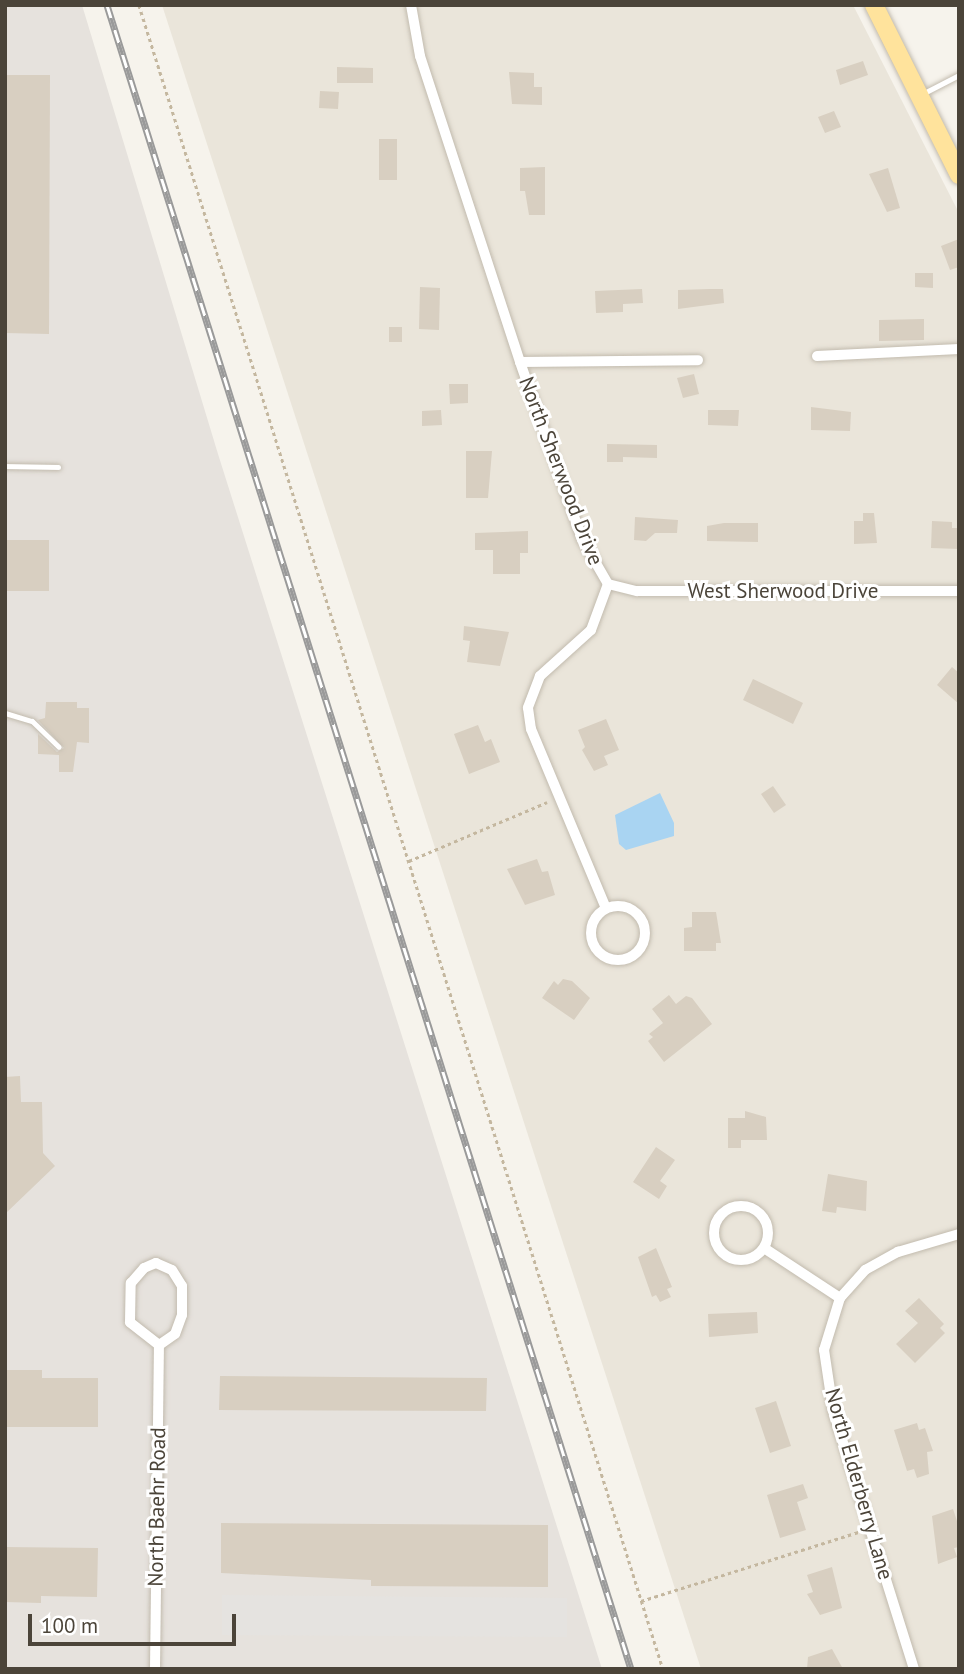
<!DOCTYPE html>
<html>
<head>
<meta charset="utf-8">
<style>
  body { margin:0 }
  #map { position:relative; width:964px; height:1674px; overflow:hidden; background:#f6f3ec; font-family:"PT Sans",sans-serif }
  div>[style] { position:absolute }
  .residential>* { inset:0; background:#eae5da }
  .industrial>* { inset:0; background:#e6e2dd }
  .parking>* { inset:0; background:#e5e3e0 }
  .water>* { inset:0; background:#a9d4f2 }
  .building>* { inset:0; background:#d8cfc1 }
  .path>* { height:2.5px; margin-top:-1.25px; transform-origin:0; background:repeating-linear-gradient(90deg,#c4b79f 0 3.5px,transparent 0 7px) }
  .roads { filter:drop-shadow(0 0 2px #c2bbae) drop-shadow(0 0 2px #c2bbae) }
  .service>* { height:5px; margin:-2.5px; padding:0 2.5px; transform-origin:2.5px; border-radius:2.5px; background:#fff }
  .minor>* { height:10px; margin:-5px; padding:0 5px; transform-origin:5px; border-radius:5px; background:#fff }
  .minor>.ring { margin:-5px; padding:0; box-sizing:content-box; background:none; border:10px solid #fff; border-radius:50% }
  .primary>* { height:18px; margin:-9px; padding:0 9px; transform-origin:9px; border-radius:9px; background:#ffe39c }
  .rail>* { height:7px; margin-top:-3.5px; transform-origin:0; background:repeating-linear-gradient(90deg,#fff 0 13px,#9a9a9a 0 26px); box-sizing:border-box; border-block:2px solid #9a9a9a }
  span { translate:-50% -50%; white-space:nowrap; text-align:center; line-height:1.15; -webkit-text-stroke:6px #fff; paint-order:stroke }
  .street-label { font-size:21px; color:#4b4439 }
  .frame { position:absolute; inset:0; border:7px solid #4b4439; pointer-events:none }
  .scale { position:absolute; left:28px; top:1614px; width:208px; height:32px; box-sizing:border-box; border:4px solid #4b4439; border-top:0; padding-left:9px; font-size:21px; line-height:24px; white-space:nowrap; color:#4b4439; -webkit-text-stroke:5px #fff; paint-order:stroke }
</style>
</head>
<body>
<div id="map">
  <div class="residential">
    <div style="clip-path:polygon(162px 5px,853px 5px,959px 213px,959px 1669px,701px 1669px)"></div>
  </div>
  <div class="industrial">
    <div style="clip-path:polygon(5px 5px,82px 5px,218px 454px,602px 1669px,5px 1669px)"></div>
  </div>
  <div class="parking">
    <div style="clip-path:polygon(222px 1595px,567px 1598px,567px 1637px,222px 1635px)"></div>
  </div>
  <div class="water">
    <div style="clip-path:polygon(660px 793px,674px 823px,674px 836px,626px 850px,619px 844px,615px 815px)"></div>
  </div>
  <div class="building">
    <div style="clip-path:polygon(863px 61px,868px 75px,840px 85px,836px 70px)"></div>
    <div style="clip-path:polygon(337px 67px,373px 68px,373px 83px,337px 83px)"></div>
    <div style="clip-path:polygon(509px 72px,534px 73px,534px 87px,542px 87px,542px 105px,512px 104px)"></div>
    <div style="clip-path:polygon(5px 75px,50px 75px,49px 334px,5px 333px)"></div>
    <div style="clip-path:polygon(320px 91px,339px 92px,338px 109px,319px 108px)"></div>
    <div style="clip-path:polygon(834px 111px,841px 127px,825px 133px,818px 117px)"></div>
    <div style="clip-path:polygon(379px 139px,397px 139px,397px 180px,379px 180px)"></div>
    <div style="clip-path:polygon(545px 167px,545px 215px,529px 215px,525px 191px,520px 191px,520px 168px)"></div>
    <div style="clip-path:polygon(888px 168px,900px 208px,887px 212px,869px 174px)"></div>
    <div style="clip-path:polygon(959px 239px,959px 267px,950px 270px,941px 246px)"></div>
    <div style="clip-path:polygon(915px 273px,933px 273px,933px 288px,915px 287px)"></div>
    <div style="clip-path:polygon(420px 287px,440px 288px,439px 330px,419px 329px)"></div>
    <div style="clip-path:polygon(642px 289px,643px 303px,623px 304px,623px 312px,596px 313px,595px 291px)"></div>
    <div style="clip-path:polygon(710px 289px,723px 289px,724px 303px,678px 309px,678px 290px)"></div>
    <div style="clip-path:polygon(924px 319px,924px 340px,879px 341px,879px 320px)"></div>
    <div style="clip-path:polygon(389px 327px,402px 327px,402px 342px,389px 342px)"></div>
    <div style="clip-path:polygon(694px 374px,699px 394px,683px 398px,677px 378px)"></div>
    <div style="clip-path:polygon(449px 384px,468px 384px,468px 403px,450px 404px)"></div>
    <div style="clip-path:polygon(811px 407px,851px 412px,850px 431px,811px 430px)"></div>
    <div style="clip-path:polygon(441px 410px,442px 425px,422px 426px,422px 411px)"></div>
    <div style="clip-path:polygon(708px 410px,739px 410px,738px 426px,708px 425px)"></div>
    <div style="clip-path:polygon(607px 444px,657px 445px,657px 458px,623px 457px,623px 462px,607px 462px)"></div>
    <div style="clip-path:polygon(466px 451px,492px 451px,488px 498px,466px 498px)"></div>
    <div style="clip-path:polygon(863px 513px,874px 513px,877px 543px,854px 544px,854px 521px,863px 521px)"></div>
    <div style="clip-path:polygon(635px 517px,678px 520px,677px 533px,655px 533px,646px 541px,634px 540px)"></div>
    <div style="clip-path:polygon(932px 521px,952px 522px,952px 528px,959px 528px,959px 549px,931px 548px)"></div>
    <div style="clip-path:polygon(724px 523px,758px 523px,758px 542px,707px 541px,707px 526px)"></div>
    <div style="clip-path:polygon(528px 531px,528px 553px,520px 553px,520px 574px,493px 574px,493px 550px,475px 550px,475px 533px)"></div>
    <div style="clip-path:polygon(5px 540px,49px 540px,49px 591px,5px 591px)"></div>
    <div style="clip-path:polygon(464px 626px,509px 632px,500px 666px,467px 662px,470px 641px,463px 640px)"></div>
    <div style="clip-path:polygon(952px 667px,959px 673px,959px 704px,937px 685px)"></div>
    <div style="clip-path:polygon(753px 679px,803px 703px,793px 724px,743px 700px)"></div>
    <div style="clip-path:polygon(46px 702px,77px 702px,77px 708px,89px 708px,89px 743px,77px 742px,73px 772px,59px 772px,59px 755px,38px 754px,38px 734px,57px 752px,64px 748px,38px 720px,45px 718px)"></div>
    <div style="clip-path:polygon(606px 719px,619px 750px,604px 756px,608px 765px,594px 771px,582px 750px,585px 747px,578px 730px)"></div>
    <div style="clip-path:polygon(478px 725px,485px 742px,491px 739px,500px 762px,469px 774px,454px 734px)"></div>
    <div style="clip-path:polygon(773px 786px,786px 805px,774px 813px,761px 794px)"></div>
    <div style="clip-path:polygon(537px 859px,542px 872px,548px 871px,555px 895px,525px 905px,507px 869px)"></div>
    <div style="clip-path:polygon(692px 912px,716px 912px,721px 943px,716px 943px,716px 951px,684px 951px,684px 928px,692px 927px)"></div>
    <div style="clip-path:polygon(563px 979px,572px 981px,590px 998px,574px 1020px,542px 998px,554px 981px,558px 985px)"></div>
    <div style="clip-path:polygon(669px 995px,676px 1004px,686px 996px,692px 998px,712px 1024px,664px 1062px,648px 1041px,653px 1037px,649px 1034px,663px 1023px,652px 1009px)"></div>
    <div style="clip-path:polygon(20px 1076px,21px 1102px,42px 1102px,43px 1153px,55px 1166px,5px 1214px,5px 1077px)"></div>
    <div style="clip-path:polygon(745px 1111px,766px 1117px,767px 1140px,741px 1140px,741px 1148px,728px 1148px,728px 1118px,745px 1118px)"></div>
    <div style="clip-path:polygon(656px 1147px,675px 1160px,660px 1181px,667px 1186px,659px 1199px,633px 1182px)"></div>
    <div style="clip-path:polygon(828px 1174px,867px 1181px,866px 1211px,837px 1207px,836px 1213px,822px 1211px)"></div>
    <div style="clip-path:polygon(656px 1248px,672px 1287px,667px 1289px,671px 1297px,660px 1302px,656px 1295px,652px 1297px,638px 1257px)"></div>
    <div style="clip-path:polygon(919px 1298px,944px 1324px,940px 1328px,945px 1333px,915px 1363px,896px 1344px,918px 1323px,905px 1311px)"></div>
    <div style="clip-path:polygon(757px 1312px,758px 1333px,709px 1337px,708px 1314px)"></div>
    <div style="clip-path:polygon(5px 1370px,42px 1370px,42px 1378px,98px 1378px,98px 1427px,5px 1427px)"></div>
    <div style="clip-path:polygon(220px 1376px,487px 1378px,486px 1411px,219px 1410px)"></div>
    <div style="clip-path:polygon(776px 1401px,791px 1446px,770px 1453px,755px 1408px)"></div>
    <div style="clip-path:polygon(917px 1423px,919px 1430px,925px 1428px,933px 1451px,927px 1452px,929px 1474px,917px 1478px,914px 1469px,907px 1471px,894px 1430px)"></div>
    <div style="clip-path:polygon(803px 1484px,808px 1498px,797px 1502px,806px 1530px,780px 1538px,767px 1495px)"></div>
    <div style="clip-path:polygon(953px 1509px,959px 1527px,959px 1547px,954px 1548px,957px 1557px,938px 1564px,932px 1516px)"></div>
    <div style="clip-path:polygon(221px 1523px,548px 1525px,548px 1587px,371px 1586px,371px 1580px,221px 1573px)"></div>
    <div style="clip-path:polygon(5px 1547px,98px 1548px,97px 1597px,41px 1596px,41px 1603px,5px 1602px)"></div>
    <div style="clip-path:polygon(832px 1567px,842px 1608px,820px 1615px,807px 1594px,813px 1592px,807px 1575px)"></div>
    <div style="clip-path:polygon(832px 1649px,843px 1669px,807px 1669px,808px 1657px)"></div>
  </div>
  <div class="path">
    <div style="left:139px;top:5px;width:1745px;rotate:72.52deg"></div>
    <div style="left:409px;top:861px;width:150px;rotate:-23.1deg"></div>
    <div style="left:641px;top:1601px;width:228px;rotate:-17.6deg"></div>
  </div>
  <div class="roads">
    <div class="service">
      <div style="left:922px;top:94px;width:42px;rotate:-27.2deg"></div>
      <div style="left:5px;top:466px;width:53px;rotate:1.1deg"></div>
      <div style="left:5px;top:713px;width:28px;rotate:17deg"></div>
      <div style="left:32px;top:721px;width:37px;rotate:44deg"></div>
    </div>
    <div class="minor">
      <div style="left:411px;top:5px;width:52px;rotate:80deg"></div>
      <div style="left:420px;top:56px;width:322px;rotate:71.9deg"></div>
      <div style="left:520px;top:362px;width:188px;rotate:70.7deg"></div>
      <div style="left:582px;top:539px;width:52px;rotate:60deg"></div>
      <div style="left:608px;top:584px;width:49px;rotate:110.3deg"></div>
      <div style="left:591px;top:630px;width:69px;rotate:138deg"></div>
      <div style="left:540px;top:676px;width:34px;rotate:111deg"></div>
      <div style="left:528px;top:708px;width:21px;rotate:82deg"></div>
      <div style="left:531px;top:729px;width:194px;rotate:67.3deg"></div>
      <div style="left:817px;top:356px;width:142px;rotate:-2.8deg"></div>
      <div style="left:520px;top:362px;width:178px;rotate:-0.6deg"></div>
      <div style="left:608px;top:584px;width:30px;rotate:14deg"></div>
      <div style="left:637px;top:591px;width:322px"></div>
      <div class="ring" style="left:591px;top:906px;width:44px;height:44px"></div>
      <div class="ring" style="left:714px;top:1206px;width:44px;height:44px"></div>
      <div style="left:764px;top:1248px;width:91px;rotate:33.3deg"></div>
      <div style="left:156px;top:1263px;width:17px;rotate:24deg"></div>
      <div style="left:172px;top:1270px;width:19px;rotate:58deg"></div>
      <div style="left:182px;top:1286px;width:29px;rotate:90deg"></div>
      <div style="left:182px;top:1315px;width:20px;rotate:110deg"></div>
      <div style="left:175px;top:1334px;width:19px;rotate:145deg"></div>
      <div style="left:159px;top:1345px;width:37px;rotate:-142deg"></div>
      <div style="left:130px;top:1322px;width:39px;rotate:-89deg"></div>
      <div style="left:131px;top:1283px;width:20px;rotate:-49deg"></div>
      <div style="left:144px;top:1268px;width:13px;rotate:-23deg"></div>
      <div style="left:155px;top:1669px;width:324px;rotate:-89.3deg"></div>
      <div style="left:914px;top:1669px;width:271px;rotate:-107.4deg"></div>
      <div style="left:833px;top:1410px;width:61px;rotate:-98.5deg"></div>
      <div style="left:824px;top:1350px;width:54px;rotate:-72.9deg"></div>
      <div style="left:840px;top:1298px;width:38px;rotate:-48deg"></div>
      <div style="left:865px;top:1270px;width:38px;rotate:-29deg"></div>
      <div style="left:898px;top:1252px;width:64px;rotate:-16.4deg"></div>
    </div>
    <div class="primary">
      <div style="left:874px;top:5px;width:190px;rotate:63.4deg"></div>
    </div>
  </div>
  <div class="rail">
    <div style="left:107px;top:5px;width:1745px;rotate:72.52deg"></div>
  </div>
  <div class="street-label">
    <span style="left:561px;top:471px;rotate:69deg">North Sherwood Drive</span>
    <span style="left:783px;top:591px">West Sherwood Drive</span>
    <span style="left:859px;top:1484px;rotate:74deg">North Elderberry Lane</span>
    <span style="left:157px;top:1507px;rotate:-89deg">North Baehr Road</span>
  </div>
  <div class="frame"></div>
  <div class="scale">100 m</div>
</div>
</body>
</html>
